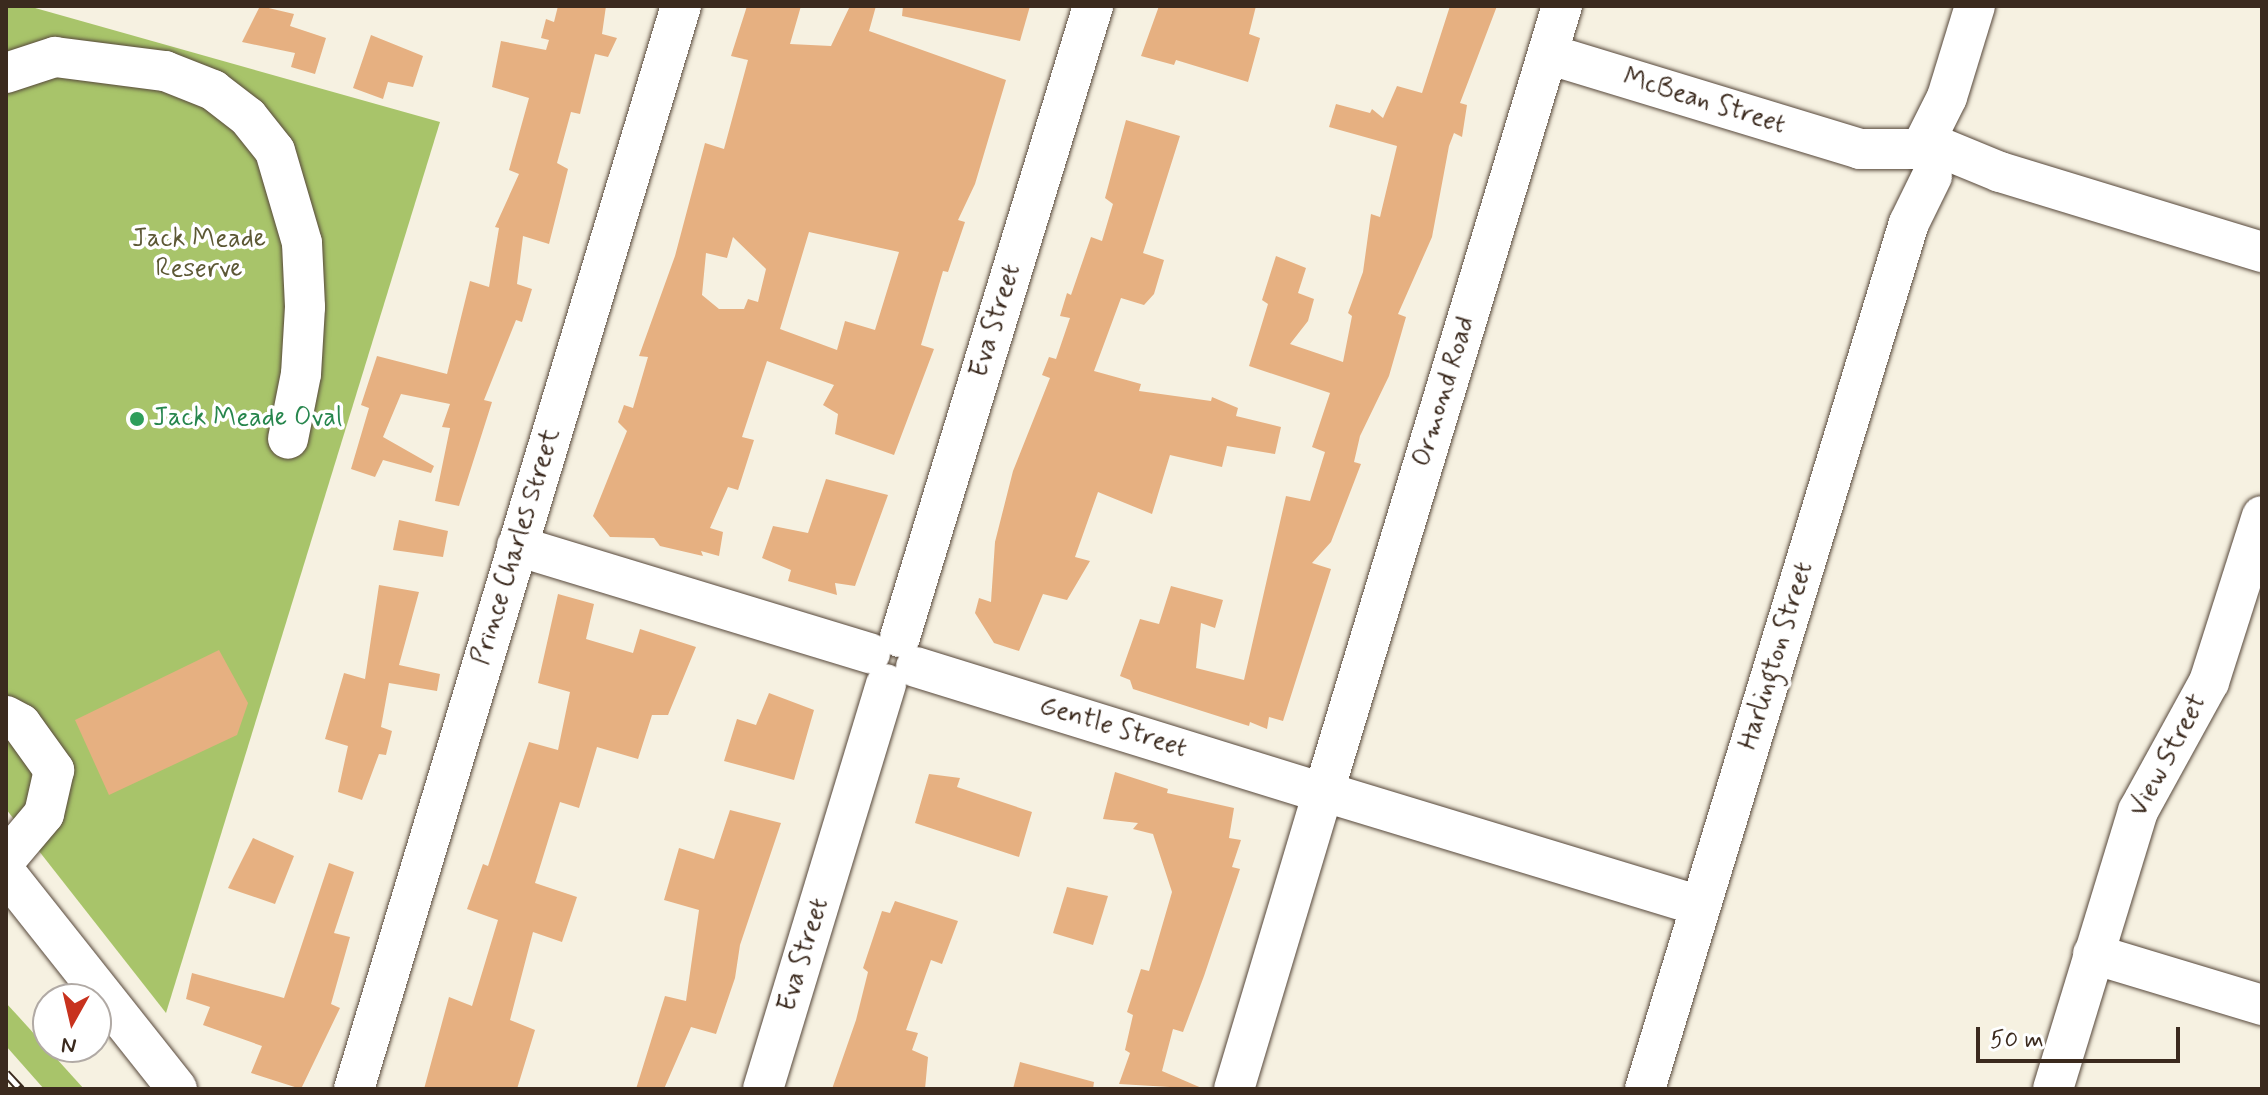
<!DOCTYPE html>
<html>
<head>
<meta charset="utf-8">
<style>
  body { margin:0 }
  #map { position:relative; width:2268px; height:1095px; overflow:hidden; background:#f6f1e1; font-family:Mynerve,sans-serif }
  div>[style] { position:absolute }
  .green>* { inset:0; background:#a8c46a }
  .building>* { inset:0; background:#e6b081 }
  .roads { filter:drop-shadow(0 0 2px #57483b) drop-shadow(0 0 2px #57483b) }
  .minor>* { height:40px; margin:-20px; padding:0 20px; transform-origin:20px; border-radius:20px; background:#fff }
  .rail>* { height:9px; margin-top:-4.5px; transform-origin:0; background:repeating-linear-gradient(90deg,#fff 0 18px,#3b2a1e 0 36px); box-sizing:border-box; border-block:2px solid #3b2a1e }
  .dots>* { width:22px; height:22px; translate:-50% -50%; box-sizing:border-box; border:4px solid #fff; border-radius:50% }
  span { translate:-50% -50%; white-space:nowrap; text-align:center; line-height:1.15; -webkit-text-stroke:7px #fff; paint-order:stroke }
  .street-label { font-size:26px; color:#3b2a1e }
  .park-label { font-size:26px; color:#5c5835 }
  .leisure-label { font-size:26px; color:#27864d }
  .left { translate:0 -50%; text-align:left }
  .frame { position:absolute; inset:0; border:8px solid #3b2a1e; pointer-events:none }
  .north { position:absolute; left:32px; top:983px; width:80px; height:80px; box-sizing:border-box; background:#fff; border:2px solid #b1aaa5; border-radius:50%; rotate:188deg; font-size:22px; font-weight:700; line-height:32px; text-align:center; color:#3b2a1e }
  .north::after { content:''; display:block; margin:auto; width:28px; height:36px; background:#c8321e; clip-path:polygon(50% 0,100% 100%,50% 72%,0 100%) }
  .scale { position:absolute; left:1976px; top:1027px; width:204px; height:36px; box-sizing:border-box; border:4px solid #3b2a1e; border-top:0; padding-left:10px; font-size:24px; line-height:28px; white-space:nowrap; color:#3b2a1e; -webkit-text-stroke:6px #fff; paint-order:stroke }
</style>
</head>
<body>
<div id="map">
  <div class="green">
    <div style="clip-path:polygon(6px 6px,28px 6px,440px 122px,166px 1013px,6px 809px)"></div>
    <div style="clip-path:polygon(6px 1003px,18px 1016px,84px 1089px,44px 1089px,6px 1046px)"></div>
  </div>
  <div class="building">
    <div style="clip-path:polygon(260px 6px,294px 14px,290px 26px,326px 38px,315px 74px,291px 67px,295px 53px,242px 42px)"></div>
    <div style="clip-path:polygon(558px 6px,606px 6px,602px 34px,617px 38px,608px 57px,595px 54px,580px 114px,571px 112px,557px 163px,568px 169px,549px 244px,523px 236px,517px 284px,532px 289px,522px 322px,516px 320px,484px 400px,492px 402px,459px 506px,435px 501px,450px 428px,442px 427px,450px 404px,401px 394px,383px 437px,434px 466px,431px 473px,383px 460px,375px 477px,351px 469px,369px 408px,361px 405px,377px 356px,447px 374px,470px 281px,489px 287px,499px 228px,495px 227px,519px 174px,509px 170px,529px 98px,492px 87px,501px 41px,546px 50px,549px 40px,541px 38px,546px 19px,554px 22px)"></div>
    <div style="clip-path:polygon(evenodd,747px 6px,801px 6px,790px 44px,831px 46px,850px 6px,876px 6px,869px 31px,1006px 80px,975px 184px,958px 220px,965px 222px,948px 272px,943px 271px,921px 345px,934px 349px,894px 455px,835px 434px,838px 414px,823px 405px,834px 385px,767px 361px,742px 437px,754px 440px,738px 490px,728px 487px,710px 528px,723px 532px,719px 556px,701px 551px,703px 556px,660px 546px,654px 538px,610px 537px,593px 516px,627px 431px,618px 422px,624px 405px,633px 408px,648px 357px,639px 356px,675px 256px,705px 143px,724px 149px,748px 60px,731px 56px,747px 6px,809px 232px,899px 252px,875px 330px,845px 321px,837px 350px,780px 329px,809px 232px,747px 6px,733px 237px,766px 269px,758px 302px,748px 299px,744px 309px,719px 309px,702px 295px,706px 253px,727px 258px,733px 237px)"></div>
    <div style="clip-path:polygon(903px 6px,1030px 6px,1020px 41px,902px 16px)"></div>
    <div style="clip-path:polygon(1159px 6px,1256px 6px,1249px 34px,1260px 38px,1248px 82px,1176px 60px,1174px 65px,1141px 56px)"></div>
    <div style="clip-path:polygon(1450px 6px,1497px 6px,1460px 103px,1467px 105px,1462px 137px,1454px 133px,1449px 146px,1432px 237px,1398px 314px,1406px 317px,1389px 376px,1360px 436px,1354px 462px,1361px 464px,1331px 542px,1312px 563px,1331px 569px,1283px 721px,1269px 717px,1267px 729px,1250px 722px,1249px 726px,1133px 689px,1130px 680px,1120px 676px,1140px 619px,1159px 624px,1171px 586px,1223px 600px,1215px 628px,1201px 623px,1196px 668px,1244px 680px,1286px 496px,1310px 501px,1325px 452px,1312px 447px,1330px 393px,1249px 366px,1268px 304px,1262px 300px,1276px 256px,1306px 268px,1298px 293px,1314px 299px,1308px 321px,1290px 344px,1343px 362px,1352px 316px,1348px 313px,1363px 272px,1371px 214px,1380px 217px,1397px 146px,1329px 127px,1336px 104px,1370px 113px,1372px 109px,1383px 118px,1397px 86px,1422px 93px)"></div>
    <div style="clip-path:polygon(371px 35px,423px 56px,413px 87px,388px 82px,383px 99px,353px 88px)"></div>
    <div style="clip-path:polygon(1126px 120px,1180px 136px,1143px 253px,1164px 260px,1154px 294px,1144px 305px,1121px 298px,1094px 371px,1141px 384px,1139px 391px,1211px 401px,1212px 397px,1238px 408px,1236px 416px,1281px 427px,1275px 454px,1227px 446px,1222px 467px,1170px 455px,1152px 514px,1098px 492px,1075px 557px,1090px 561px,1067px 600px,1043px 594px,1019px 651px,994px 643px,975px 613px,979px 598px,991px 602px,995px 542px,1013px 471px,1050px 378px,1042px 375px,1049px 357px,1056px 359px,1070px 318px,1060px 316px,1067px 293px,1071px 295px,1091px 237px,1102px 241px,1113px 204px,1105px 198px)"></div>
    <div style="clip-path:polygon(826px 479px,888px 495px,855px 586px,835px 583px,837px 595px,788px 581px,791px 570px,762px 558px,773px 526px,808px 533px)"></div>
    <div style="clip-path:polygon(399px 520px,448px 531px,443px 557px,393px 550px)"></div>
    <div style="clip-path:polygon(379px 585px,419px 592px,399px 665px,440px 674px,437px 691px,389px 683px,381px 727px,392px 731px,386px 755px,379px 754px,362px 800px,338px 792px,348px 746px,325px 739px,344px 673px,365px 679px)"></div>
    <div style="clip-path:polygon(558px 594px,594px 604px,586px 639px,633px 653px,640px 629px,696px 647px,668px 715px,652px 715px,638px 759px,597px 747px,579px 808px,560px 802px,535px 883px,577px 897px,562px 942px,533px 932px,510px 1020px,535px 1030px,517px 1089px,424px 1089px,449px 997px,472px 1006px,498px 920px,467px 909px,483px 864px,488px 866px,529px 742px,558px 750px,570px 692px,538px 683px)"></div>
    <div style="clip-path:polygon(219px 650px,248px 703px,237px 735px,109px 795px,75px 720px)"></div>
    <div style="clip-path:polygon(769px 693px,814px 710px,794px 780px,724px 761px,737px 719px,756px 725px)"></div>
    <div style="clip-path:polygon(1115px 772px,1168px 789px,1167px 793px,1234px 808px,1229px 838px,1241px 840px,1232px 867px,1240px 869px,1204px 976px,1183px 1032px,1173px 1029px,1162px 1071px,1204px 1089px,1119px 1084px,1130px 1053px,1125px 1050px,1133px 1015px,1127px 1012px,1141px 969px,1149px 971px,1172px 892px,1153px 834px,1133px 829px,1138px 823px,1103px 819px)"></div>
    <div style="clip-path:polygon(929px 774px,960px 778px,957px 787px,1032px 812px,1019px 857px,915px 823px)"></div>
    <div style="clip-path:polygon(730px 810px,781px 823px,740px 945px,735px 978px,716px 1034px,691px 1027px,664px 1089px,636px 1089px,665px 996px,686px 1001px,699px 910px,664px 900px,679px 848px,714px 859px)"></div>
    <div style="clip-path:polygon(253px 838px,294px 856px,275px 904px,228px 888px)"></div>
    <div style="clip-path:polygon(329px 863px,354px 872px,334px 933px,350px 937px,331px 1004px,340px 1008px,301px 1089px,251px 1073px,262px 1046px,203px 1025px,210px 1007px,186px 999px,192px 973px,284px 998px)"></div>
    <div style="clip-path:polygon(1067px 887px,1108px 896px,1093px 945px,1053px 933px)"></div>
    <div style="clip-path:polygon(895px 901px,958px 921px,942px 964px,931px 960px,906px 1030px,918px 1033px,912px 1050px,928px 1057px,925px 1089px,832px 1089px,856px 1020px,868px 972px,863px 968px,882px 911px,890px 913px)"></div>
    <div style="clip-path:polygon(1020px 1062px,1094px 1082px,1093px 1089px,1013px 1089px)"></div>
  </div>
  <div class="roads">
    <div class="minor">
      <div style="left:1548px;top:54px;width:326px;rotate:16.9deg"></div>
      <div style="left:1860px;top:149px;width:54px"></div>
      <div style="left:6px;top:73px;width:52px;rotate:-18.1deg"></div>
      <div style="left:55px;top:57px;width:111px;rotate:7.3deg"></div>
      <div style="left:165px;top:71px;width:52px;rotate:21.6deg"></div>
      <div style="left:213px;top:90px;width:44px;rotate:37.6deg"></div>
      <div style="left:248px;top:117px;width:43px;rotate:51.5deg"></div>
      <div style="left:275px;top:151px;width:96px;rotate:73.6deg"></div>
      <div style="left:302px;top:243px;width:64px;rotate:87.3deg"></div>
      <div style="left:305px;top:307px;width:67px;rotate:93.4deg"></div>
      <div style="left:301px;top:374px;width:66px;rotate:101.3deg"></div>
      <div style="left:1925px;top:141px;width:49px;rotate:-63.4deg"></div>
      <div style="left:1947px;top:97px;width:95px;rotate:-72.9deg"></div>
      <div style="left:1944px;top:149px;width:61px;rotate:22.3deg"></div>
      <div style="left:2000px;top:172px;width:274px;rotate:17deg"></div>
      <div style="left:517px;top:546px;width:369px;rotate:16.9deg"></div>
      <div style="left:900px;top:637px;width:660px;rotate:-72.99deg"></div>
      <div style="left:916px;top:667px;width:412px;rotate:17.2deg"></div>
      <div style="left:6px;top:716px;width:17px;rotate:28deg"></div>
      <div style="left:21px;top:724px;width:57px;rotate:54.3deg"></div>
      <div style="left:54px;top:770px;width:45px;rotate:102.8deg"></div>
      <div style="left:44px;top:814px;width:59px;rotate:130.2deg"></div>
      <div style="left:1328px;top:778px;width:807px;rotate:-73.14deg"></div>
      <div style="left:1338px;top:796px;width:378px;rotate:16.9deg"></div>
      <div style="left:6px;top:873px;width:275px;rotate:51.6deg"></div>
      <div style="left:2093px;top:954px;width:177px;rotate:16.8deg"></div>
      <div style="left:354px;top:1089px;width:1131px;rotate:-73.2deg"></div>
      <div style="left:763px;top:1089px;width:423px;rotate:-73.1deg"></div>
      <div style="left:1234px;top:1089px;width:295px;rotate:-73.3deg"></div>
      <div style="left:1645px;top:1089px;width:905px;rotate:-73.05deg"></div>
      <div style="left:1909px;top:223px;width:52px;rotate:-63.9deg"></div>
      <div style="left:2053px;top:1089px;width:291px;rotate:-73deg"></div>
      <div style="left:2138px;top:811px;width:147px;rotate:-61.2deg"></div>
      <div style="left:2209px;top:682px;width:174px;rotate:-72.3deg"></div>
    </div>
  </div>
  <div class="rail">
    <div style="left:6px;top:1073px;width:22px;rotate:47deg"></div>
  </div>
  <div class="dots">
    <div style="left:137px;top:419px;background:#2e9e5b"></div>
  </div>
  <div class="street-label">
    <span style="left:1704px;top:102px;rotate:17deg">McBean Street</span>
    <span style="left:996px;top:321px;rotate:-73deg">Eva Street</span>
    <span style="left:1445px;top:392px;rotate:-73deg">Ormond Road</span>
    <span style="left:517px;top:547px;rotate:-73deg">Prince Charles Street</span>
    <span style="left:1777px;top:656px;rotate:-73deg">Harlington Street</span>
    <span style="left:1113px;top:728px;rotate:17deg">Gentle Street</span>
    <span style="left:2169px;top:756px;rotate:-62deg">View Street</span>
    <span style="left:804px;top:955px;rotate:-73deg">Eva Street</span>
  </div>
  <div class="park-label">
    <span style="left:199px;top:255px">Jack Meade<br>Reserve</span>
  </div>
  <div class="leisure-label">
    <span class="left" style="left:153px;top:419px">Jack Meade Oval</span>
  </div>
  <div class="frame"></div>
  <div class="north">N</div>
  <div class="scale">50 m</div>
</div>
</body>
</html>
